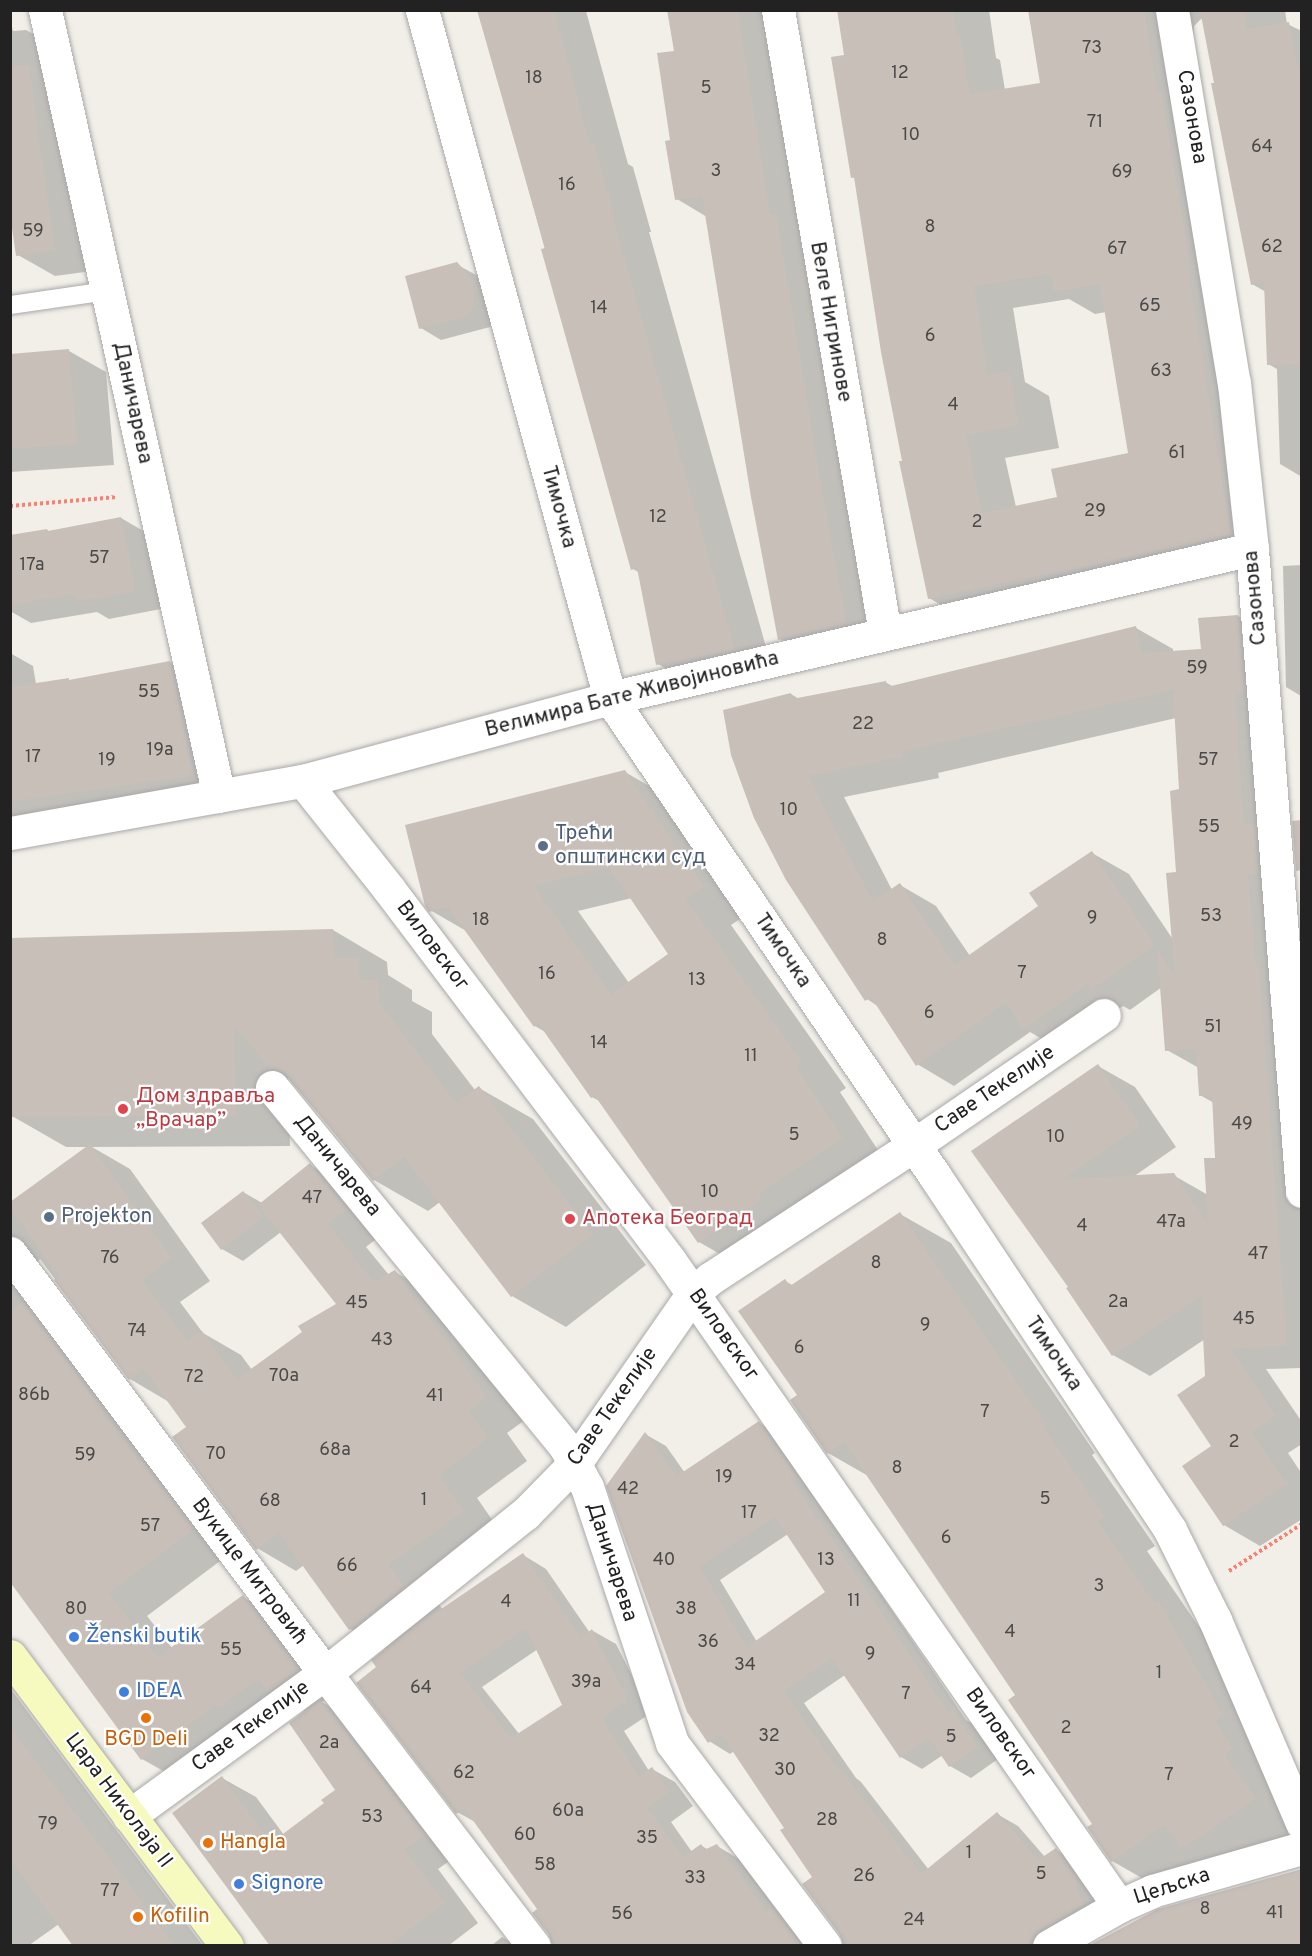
<!DOCTYPE html>
<html>
<head>
<meta charset="utf-8">
<style>
  body { margin:0 }
  #map { position:relative; width:1312px; height:1956px; overflow:hidden; background:#f2efe9; font-family:Overpass,sans-serif }
  div>[style] { position:absolute }
  .shadow>* { inset:0; background:#0003 }
  .building>* { inset:0; background:#c7bfb8 }
  .path>* { height:4px; margin-top:-2px; transform-origin:0; background:repeating-linear-gradient(90deg,#fa8072 0 3px,transparent 0 6px) }
  .roads { filter:drop-shadow(0 0 2px #a9a9a9) drop-shadow(0 0 2px #a9a9a9) }
  .lane>* { height:18px; margin:-9px; padding:0 9px; transform-origin:9px; border-radius:9px; background:#fff }
  .street>* { height:33px; margin:-16.5px; padding:0 16.5px; transform-origin:16.5px; border-radius:16.5px; background:#fff }
  .secondary>* { height:33px; margin:-16.5px; padding:0 16.5px; transform-origin:16.5px; border-radius:16.5px; background:#f7fabf }
  .dots>* { width:16px; height:16px; translate:-50% -50%; box-sizing:border-box; border:3px solid #fff; border-radius:50% }
  span { translate:-50% -50%; white-space:nowrap; text-align:center; line-height:1.15; -webkit-text-stroke:4.5px #fff; paint-order:stroke }
  .number-label { font-size:18px; color:#4b4948 }
  .number-label span { -webkit-text-stroke-width:0 }
  .street-label { font-size:21px; color:#222 }
  .service-label { font-size:21px; color:#4e5e75 }
  .left { translate:0 -50%; text-align:left }
  .health-label { font-size:21px; color:#be3a42 }
  .shop-label { font-size:21px; color:#366cbe }
  .food-label { font-size:21px; color:#c56008 }
  .frame { position:absolute; inset:0; border:12px solid #222; pointer-events:none }
</style>
</head>
<body>
<div id="map">
  <div class="shadow">
    <div style="clip-path:polygon(479px 10px,589px 10px,586px 11px,628px 164px,633px 167px,651px 232px,649px 232px,773px 672px,697px 687px,658px 664px,640px 573px,633px 569px)"></div>
    <div style="clip-path:polygon(669px 10px,774px 10px,885px 646px,819px 661px,780px 639px,707px 217px,677px 199px,672px 142px,676px 52px)"></div>
    <div style="clip-path:polygon(evenodd,839px 10px,989px 10px,996px 58px,1000px 60px,1005px 90px,1041px 84px,1029px 10px,1285px 10px,1287px 24px,1302px 31px,1302px 477px,1280px 464px,1277px 369px,1268px 364px,1266px 292px,1252px 284px,1203px 17px,1194px 26px,1193px 36px,1184px 38px,1270px 557px,969px 621px,929px 598px,856px 179px,852px 177px,846px 56px,839px 10px,1069px 299px,1095px 314px,1106px 312px,1130px 454px,1059px 498px,1016px 507px,1005px 458px,1059px 448px,1049px 396px,1025px 382px,1013px 308px,1069px 299px)"></div>
    <div style="clip-path:polygon(10px 19px,13px 31px,26px 30px,64px 51px,92px 271px,55px 276px,18px 255px,10px 210px)"></div>
    <div style="clip-path:polygon(456px 264px,478px 276px,495px 317px,490px 327px,441px 340px,421px 328px)"></div>
    <div style="clip-path:polygon(69px 351px,106px 372px,114px 465px,10px 472px,10px 355px)"></div>
    <div style="clip-path:polygon(121px 518px,152px 536px,166px 608px,109px 619px,97px 612px,31px 623px,10px 611px,10px 536px,47px 530px,50px 532px)"></div>
    <div style="clip-path:polygon(1302px 565px,1302px 706px,1301px 696px,1286px 687px,1283px 566px)"></div>
    <div style="clip-path:polygon(evenodd,1238px 616px,1275px 637px,1302px 988px,1302px 1368px,1266px 1369px,1302px 1422px,1302px 1444px,1288px 1453px,1302px 1474px,1302px 1519px,1260px 1546px,1224px 1525px,1213px 1447px,1205px 1339px,1150px 1376px,1113px 1355px,1070px 1287px,973px 1151px,1098px 1066px,1135px 1087px,1176px 1147px,1133px 1177px,1173px 1175px,1208px 1195px,1217px 1159px,1214px 1103px,1200px 1095px,1199px 1068px,1167px 1050px,1162px 987px,1130px 1010px,1123px 1006px,1061px 1050px,1030px 1032px,954px 1086px,917px 1064px,879px 1007px,867px 999px,787px 879px,791px 694px,799px 699px,885px 682px,894px 687px,1136px 628px,1173px 649px,1173px 653px,1202px 651px,1238px 616px,1176px 718px,1181px 790px,1174px 941px,1129px 874px,1092px 853px,1040px 907px,970px 956px,936px 906px,900px 885px,892px 890px,844px 797px,939px 778px,938px 773px,1176px 718px)"></div>
    <div style="clip-path:polygon(10px 653px,33px 666px,36px 684px,72px 681px,170px 662px,207px 684px,230px 797px,10px 837px)"></div>
    <div style="clip-path:polygon(evenodd,625px 772px,670px 798px,749px 913px,731px 925px,846px 1088px,840px 1092px,887px 1164px,744px 1268px,699px 1242px,601px 1102px,592px 1097px,547px 1033px,535px 1026px,468px 932px,430px 910px,625px 772px,632px 898px,670px 955px,629px 983px,578px 911px,632px 898px)"></div>
    <div style="clip-path:polygon(evenodd,333px 930px,387px 962px,388px 975px,412px 990px,412px 1001px,432px 1012px,432px 1034px,475px 1090px,479px 1088px,533px 1119px,646px 1265px,566px 1327px,512px 1296px,440px 1202px,428px 1211px,374px 1180px,288px 1078px,290px 1146px,92px 1147px,130px 1169px,210px 1281px,180px 1302px,203px 1333px,241px 1355px,252px 1370px,338px 1305px,281px 1232px,243px 1261px,222px 1249px,243px 1192px,262px 1203px,310px 1165px,349px 1188px,385px 1232px,366px 1247px,389px 1275px,395px 1272px,434px 1294px,525px 1420px,507px 1433px,527px 1461px,477px 1498px,502px 1534px,427px 1588px,443px 1610px,523px 1555px,546px 1569px,590px 1633px,593px 1631px,616px 1644px,651px 1713px,624px 1731px,649px 1771px,652px 1769px,675px 1782px,693px 1806px,671px 1822px,692px 1852px,701px 1845px,708px 1850px,717px 1846px,741px 1860px,813px 1946px,553px 1946px,539px 1910px,477px 1823px,457px 1812px,378px 1668px,387px 1650px,350px 1629px,304px 1565px,296px 1571px,257px 1548px,188px 1428px,169px 1402px,130px 1379px,40px 1259px,32px 1268px,232px 1552px,147px 1616px,172px 1648px,243px 1597px,282px 1619px,336px 1692px,322px 1702px,354px 1721px,458px 1855px,438px 1869px,478px 1923px,448px 1946px,272px 1946px,222px 1778px,256px 1797px,284px 1835px,326px 1804px,337px 1790px,306px 1712px,293px 1705px,181px 1781px,142px 1759px,10px 1580px,10px 1204px,89px 1147px,66px 1147px,12px 1116px,333px 930px,538px 1649px,563px 1705px,520px 1735px,482px 1687px,538px 1649px)"></div>
    <div style="clip-path:polygon(900px 1214px,951px 1243px,1095px 1453px,1092px 1455px,1155px 1546px,1147px 1551px,1199px 1627px,1209px 1632px,1302px 1831px,1163px 1890px,1112px 1861px,1094px 1824px,1017px 1696px,870px 1477px,828px 1453px,799px 1396px,785px 1281px,794px 1286px)"></div>
    <div style="clip-path:polygon(evenodd,759px 1423px,780px 1435px,812px 1492px,966px 1720px,974px 1724px,998px 1759px,971px 1778px,950px 1766px,943px 1755px,922px 1769px,901px 1757px,845px 1675px,804px 1703px,856px 1778px,861px 1782px,929px 1870px,997px 1814px,1018px 1826px,1045px 1857px,1056px 1850px,1077px 1862px,1100px 1896px,1094px 1900px,1105px 1916px,1058px 1946px,845px 1946px,814px 1878px,786px 1828px,734px 1751px,730px 1754px,709px 1741px,645px 1434px,666px 1446px,685px 1473px,759px 1423px,788px 1534px,828px 1593px,757px 1642px,720px 1580px,788px 1534px)"></div>
    <div style="clip-path:polygon(10px 1688px,203px 1946px,75px 1946px,59px 1924px,28px 1946px,10px 1946px)"></div>
    <div style="clip-path:polygon(502px 1937px,517px 1946px,491px 1946px)"></div>
  </div>
  <div class="building">
    <div style="clip-path:polygon(477px 10px,554px 10px,590px 144px,594px 143px,613px 210px,611px 210px,735px 650px,656px 665px,637px 568px,631px 570px,541px 249px,545px 248px)"></div>
    <div style="clip-path:polygon(667px 10px,738px 10px,770px 214px,776px 213px,821px 485px,847px 624px,778px 640px,751px 497px,702px 196px,675px 200px,665px 141px,670px 140px,657px 53px,674px 51px)"></div>
    <div style="clip-path:polygon(evenodd,837px 10px,953px 10px,957px 36px,960px 35px,970px 94px,1040px 83px,1028px 10px,1144px 10px,1157px 92px,1161px 92px,1191px 269px,1188px 269px,1231px 535px,928px 599px,899px 461px,902px 461px,881px 352px,854px 177px,851px 178px,831px 57px,844px 55px,837px 10px,1051px 274px,1054px 292px,1100px 284px,1128px 453px,1051px 469px,1057px 497px,982px 513px,966px 435px,1019px 425px,1009px 371px,988px 375px,974px 286px,1051px 274px)"></div>
    <div style="clip-path:polygon(1200px 10px,1243px 10px,1247px 29px,1289px 22px,1298px 69px,1302px 68px,1302px 364px,1267px 365px,1264px 282px,1251px 285px,1211px 83px,1214px 83px)"></div>
    <div style="clip-path:polygon(29px 65px,55px 250px,16px 256px,10px 214px,10px 66px)"></div>
    <div style="clip-path:polygon(457px 262px,473px 280px,474px 305px,469px 316px,419px 329px,405px 276px)"></div>
    <div style="clip-path:polygon(69px 349px,77px 444px,10px 449px,10px 354px)"></div>
    <div style="clip-path:polygon(121px 517px,136px 591px,77px 602px,75px 594px,10px 605px,10px 535px,47px 529px,48px 531px)"></div>
    <div style="clip-path:polygon(1238px 615px,1244px 691px,1235px 691px,1241px 785px,1244px 824px,1255px 824px,1258px 873px,1248px 874px,1256px 966px,1259px 966px,1287px 1346px,1231px 1349px,1276px 1416px,1252px 1432px,1287px 1484px,1223px 1526px,1182px 1466px,1211px 1446px,1177px 1395px,1205px 1376px,1201px 1296px,1112px 1356px,1066px 1288px,1068px 1287px,971px 1151px,1098px 1064px,1141px 1126px,1063px 1179px,1174px 1173px,1208px 1224px,1204px 1158px,1215px 1158px,1212px 1095px,1199px 1096px,1196px 1049px,1165px 1051px,1157px 949px,1175px 976px,1166px 873px,1176px 872px,1170px 791px,1179px 789px,1173px 690px,902px 752px,903px 757px,808px 776px,873px 901px,900px 883px,955px 965px,1038px 906px,1029px 893px,1092px 851px,1155px 945px,1092px 990px,1088px 984px,1023px 1030px,1006px 1003px,916px 1066px,871px 997px,865px 1001px,786px 880px,754px 818px,731px 755px,723px 710px,791px 693px,792px 699px,886px 681px,887px 687px,1136px 626px,1142px 653px,1201px 649px,1198px 618px)"></div>
    <div style="clip-path:polygon(170px 661px,193px 776px,10px 802px,10px 687px,69px 678px,69px 680px)"></div>
    <div style="clip-path:polygon(evenodd,625px 770px,704px 887px,686px 899px,802px 1062px,796px 1066px,843px 1138px,758px 1194px,762px 1200px,698px 1243px,595px 1096px,591px 1098px,538px 1023px,534px 1027px,448px 907px,429px 912px,425px 906px,405px 825px,625px 770px,609px 867px,668px 954px,611px 994px,534px 886px,609px 867px)"></div>
    <div style="clip-path:polygon(1302px 820px,1302px 870px,1296px 871px,1292px 821px)"></div>
    <div style="clip-path:polygon(333px 929px,335px 957px,359px 957px,359px 979px,378px 980px,379px 1002px,456px 1103px,479px 1086px,593px 1234px,511px 1297px,404px 1157px,373px 1181px,287px 1075px,279px 1070px,270px 1068px,234px 1026px,236px 1116px,10px 1117px,10px 938px)"></div>
    <div style="clip-path:polygon(90px 1144px,172px 1258px,142px 1280px,188px 1341px,202px 1331px,237px 1379px,302px 1332px,298px 1326px,336px 1304px,258px 1205px,310px 1163px,347px 1209px,328px 1224px,374px 1282px,395px 1270px,487px 1397px,469px 1411px,489px 1438px,439px 1475px,464px 1511px,389px 1565px,404px 1586px,349px 1630px,279px 1533px,256px 1550px,172px 1437px,186px 1427px,144px 1369px,129px 1380px,54px 1280px,59px 1276px,10px 1208px,10px 1202px)"></div>
    <div style="clip-path:polygon(243px 1191px,264px 1217px,221px 1250px,201px 1223px)"></div>
    <div style="clip-path:polygon(900px 1212px,1046px 1424px,1043px 1426px,1105px 1517px,1098px 1521px,1155px 1604px,1159px 1601px,1223px 1715px,1215px 1721px,1233px 1748px,1225px 1754px,1256px 1799px,1182px 1849px,1165px 1825px,1111px 1862px,1087px 1827px,1092px 1824px,1008px 1700px,1015px 1695px,844px 1442px,827px 1454px,790px 1400px,797px 1395px,738px 1311px,785px 1279px,790px 1286px)"></div>
    <div style="clip-path:polygon(23px 1302px,139px 1461px,141px 1459px,194px 1529px,109px 1593px,127px 1617px,158px 1657px,243px 1595px,298px 1669px,268px 1692px,259px 1679px,218px 1708px,216px 1705px,141px 1760px,10px 1582px,10px 1311px)"></div>
    <div style="clip-path:polygon(evenodd,759px 1421px,797px 1476px,791px 1479px,949px 1712px,952px 1710px,978px 1747px,949px 1767px,929px 1738px,900px 1758px,832px 1658px,784px 1691px,838px 1769px,840px 1768px,921px 1874px,997px 1812px,1038px 1860px,1056px 1848px,1080px 1883px,1074px 1887px,1085px 1904px,1040px 1930px,1033px 1937px,1030px 1946px,843px 1946px,840px 1935px,802px 1884px,812px 1877px,780px 1830px,784px 1828px,721px 1734px,708px 1743px,687px 1712px,606px 1486px,645px 1432px,677px 1476px,759px 1421px,775px 1517px,825px 1592px,747px 1647px,700px 1567px,775px 1517px)"></div>
    <div style="clip-path:polygon(evenodd,523px 1553px,581px 1638px,592px 1629px,628px 1700px,602px 1718px,639px 1776px,652px 1767px,670px 1792px,648px 1808px,683px 1857px,701px 1844px,704px 1850px,717px 1844px,766px 1911px,772px 1907px,801px 1946px,552px 1946px,549px 1935px,532px 1913px,537px 1909px,464px 1808px,456px 1814px,356px 1683px,376px 1667px,371px 1660px,427px 1616px,428px 1618px,523px 1553px,526px 1628px,562px 1705px,511px 1738px,460px 1673px,526px 1628px)"></div>
    <div style="clip-path:polygon(320px 1699px,426px 1835px,405px 1849px,445px 1903px,388px 1946px,270px 1946px,172px 1813px,222px 1776px,271px 1843px,324px 1803px,321px 1800px,335px 1790px,289px 1723px)"></div>
    <div style="clip-path:polygon(10px 1727px,117px 1868px,175px 1946px,73px 1946px,10px 1859px)"></div>
    <div style="clip-path:polygon(1302px 1869px,1302px 1946px,1088px 1946px,1158px 1909px)"></div>
  </div>
  <div class="path">
    <div style="left:10px;top:506px;width:107px;rotate:-4.8deg"></div>
    <div style="left:1229px;top:1571px;width:87px;rotate:-32.8deg"></div>
  </div>
  <div class="roads">
    <div class="lane">
      <div style="left:10px;top:305px;width:98px;rotate:-8.2deg"></div>
    </div>
    <div class="street">
      <div style="left:45px;top:10px;width:805px;rotate:77.52deg"></div>
      <div style="left:422px;top:10px;width:713px;rotate:74.72deg"></div>
      <div style="left:610px;top:698px;width:578px;rotate:55.79deg"></div>
      <div style="left:935px;top:1176px;width:425px;rotate:56.4deg"></div>
      <div style="left:1170px;top:1530px;width:101px;rotate:63.4deg"></div>
      <div style="left:1215px;top:1620px;width:221px;rotate:66.8deg"></div>
      <div style="left:778px;top:10px;width:632px;rotate:80.25deg"></div>
      <div style="left:1172px;top:10px;width:378px;rotate:80.6deg"></div>
      <div style="left:1234px;top:383px;width:167px;rotate:83.8deg"></div>
      <div style="left:1252px;top:549px;width:644px;rotate:85.55deg"></div>
      <div style="left:303px;top:781px;width:137px;rotate:51.5deg"></div>
      <div style="left:388px;top:888px;width:468px;rotate:52.9deg"></div>
      <div style="left:670px;top:1261px;width:786px;rotate:55.16deg"></div>
      <div style="left:10px;top:833px;width:298px;rotate:-10.1deg"></div>
      <div style="left:303px;top:781px;width:318px;rotate:-15.1deg"></div>
      <div style="left:610px;top:698px;width:659px;rotate:-13.07deg"></div>
      <div style="left:272px;top:1087px;width:466px;rotate:50.8deg"></div>
      <div style="left:566px;top:1448px;width:44px;rotate:61.7deg"></div>
      <div style="left:587px;top:1487px;width:270px;rotate:71.6deg"></div>
      <div style="left:672px;top:1743px;width:254px;rotate:53deg"></div>
      <div style="left:10px;top:1253px;width:525px;rotate:53.13deg"></div>
      <div style="left:325px;top:1673px;width:344px;rotate:52.6deg"></div>
      <div style="left:129px;top:1816px;width:253px;rotate:-36.1deg"></div>
      <div style="left:333px;top:1667px;width:246px;rotate:-38.6deg"></div>
      <div style="left:525px;top:1514px;width:71px;rotate:-45.6deg"></div>
      <div style="left:575px;top:1463px;width:207px;rotate:-55.2deg"></div>
      <div style="left:693px;top:1293px;width:23px;rotate:-40deg"></div>
      <div style="left:711px;top:1278px;width:243px;rotate:-33.2deg"></div>
      <div style="left:914px;top:1145px;width:230px;rotate:-34.4deg"></div>
      <div style="left:1049px;top:1946px;width:81px;rotate:-29.7deg"></div>
      <div style="left:1119px;top:1906px;width:36px;rotate:-24deg"></div>
      <div style="left:1152px;top:1891px;width:156px;rotate:-16deg"></div>
    </div>
    <div class="secondary">
      <div style="left:10px;top:1656px;width:362px;rotate:53.2deg"></div>
    </div>
  </div>
  <div class="dots">
    <div style="left:543px;top:846px;background:#5c6f8a"></div>
    <div style="left:123px;top:1109px;background:#e0444e"></div>
    <div style="left:49px;top:1217px;background:#5c6f8a"></div>
    <div style="left:570px;top:1219px;background:#e0444e"></div>
    <div style="left:74px;top:1637px;background:#3f7fe0"></div>
    <div style="left:124px;top:1692px;background:#3f7fe0"></div>
    <div style="left:146px;top:1718px;background:#e8710a"></div>
    <div style="left:208px;top:1843px;background:#e8710a"></div>
    <div style="left:239px;top:1884px;background:#3f7fe0"></div>
    <div style="left:138px;top:1917px;background:#e8710a"></div>
  </div>
  <div class="number-label">
    <span style="left:1092px;top:49px">73</span>
    <span style="left:900px;top:74px">12</span>
    <span style="left:534px;top:79px">18</span>
    <span style="left:706px;top:89px">5</span>
    <span style="left:1095px;top:123px">71</span>
    <span style="left:911px;top:136px">10</span>
    <span style="left:1262px;top:148px">64</span>
    <span style="left:716px;top:172px">3</span>
    <span style="left:1122px;top:173px">69</span>
    <span style="left:567px;top:186px">16</span>
    <span style="left:930px;top:228px">8</span>
    <span style="left:33px;top:232px">59</span>
    <span style="left:1272px;top:248px">62</span>
    <span style="left:1117px;top:250px">67</span>
    <span style="left:1150px;top:307px">65</span>
    <span style="left:599px;top:309px">14</span>
    <span style="left:930px;top:337px">6</span>
    <span style="left:1161px;top:372px">63</span>
    <span style="left:953px;top:406px">4</span>
    <span style="left:1177px;top:454px">61</span>
    <span style="left:1095px;top:512px">29</span>
    <span style="left:658px;top:518px">12</span>
    <span style="left:977px;top:523px">2</span>
    <span style="left:99px;top:559px">57</span>
    <span style="left:32px;top:566px">17a</span>
    <span style="left:1197px;top:669px">59</span>
    <span style="left:149px;top:693px">55</span>
    <span style="left:863px;top:725px">22</span>
    <span style="left:160px;top:751px">19a</span>
    <span style="left:33px;top:758px">17</span>
    <span style="left:107px;top:761px">19</span>
    <span style="left:1208px;top:761px">57</span>
    <span style="left:789px;top:811px">10</span>
    <span style="left:1209px;top:828px">55</span>
    <span style="left:1211px;top:917px">53</span>
    <span style="left:1092px;top:919px">9</span>
    <span style="left:481px;top:921px">18</span>
    <span style="left:882px;top:941px">8</span>
    <span style="left:1022px;top:974px">7</span>
    <span style="left:547px;top:975px">16</span>
    <span style="left:697px;top:981px">13</span>
    <span style="left:929px;top:1014px">6</span>
    <span style="left:1213px;top:1028px">51</span>
    <span style="left:599px;top:1044px">14</span>
    <span style="left:751px;top:1057px">11</span>
    <span style="left:1242px;top:1125px">49</span>
    <span style="left:794px;top:1136px">5</span>
    <span style="left:1056px;top:1138px">10</span>
    <span style="left:710px;top:1193px">10</span>
    <span style="left:312px;top:1199px">47</span>
    <span style="left:1171px;top:1223px">47a</span>
    <span style="left:1082px;top:1227px">4</span>
    <span style="left:1258px;top:1255px">47</span>
    <span style="left:110px;top:1259px">76</span>
    <span style="left:876px;top:1264px">8</span>
    <span style="left:1118px;top:1303px">2a</span>
    <span style="left:357px;top:1304px">45</span>
    <span style="left:1244px;top:1320px">45</span>
    <span style="left:925px;top:1326px">9</span>
    <span style="left:137px;top:1332px">74</span>
    <span style="left:382px;top:1341px">43</span>
    <span style="left:799px;top:1349px">6</span>
    <span style="left:284px;top:1377px">70a</span>
    <span style="left:194px;top:1378px">72</span>
    <span style="left:34px;top:1396px">86b</span>
    <span style="left:435px;top:1397px">41</span>
    <span style="left:985px;top:1413px">7</span>
    <span style="left:1234px;top:1443px">2</span>
    <span style="left:335px;top:1451px">68a</span>
    <span style="left:216px;top:1455px">70</span>
    <span style="left:85px;top:1456px">59</span>
    <span style="left:897px;top:1469px">8</span>
    <span style="left:724px;top:1478px">19</span>
    <span style="left:628px;top:1490px">42</span>
    <span style="left:1045px;top:1500px">5</span>
    <span style="left:424px;top:1501px">1</span>
    <span style="left:270px;top:1502px">68</span>
    <span style="left:749px;top:1514px">17</span>
    <span style="left:150px;top:1527px">57</span>
    <span style="left:946px;top:1539px">6</span>
    <span style="left:664px;top:1561px">40</span>
    <span style="left:826px;top:1561px">13</span>
    <span style="left:347px;top:1567px">66</span>
    <span style="left:1099px;top:1587px">3</span>
    <span style="left:854px;top:1602px">11</span>
    <span style="left:506px;top:1603px">4</span>
    <span style="left:76px;top:1610px">80</span>
    <span style="left:686px;top:1610px">38</span>
    <span style="left:1010px;top:1633px">4</span>
    <span style="left:708px;top:1643px">36</span>
    <span style="left:231px;top:1651px">55</span>
    <span style="left:870px;top:1655px">9</span>
    <span style="left:745px;top:1666px">34</span>
    <span style="left:1159px;top:1674px">1</span>
    <span style="left:586px;top:1683px">39a</span>
    <span style="left:421px;top:1689px">64</span>
    <span style="left:906px;top:1695px">7</span>
    <span style="left:1066px;top:1729px">2</span>
    <span style="left:769px;top:1737px">32</span>
    <span style="left:951px;top:1738px">5</span>
    <span style="left:329px;top:1744px">2a</span>
    <span style="left:785px;top:1771px">30</span>
    <span style="left:464px;top:1774px">62</span>
    <span style="left:1169px;top:1776px">7</span>
    <span style="left:568px;top:1812px">60a</span>
    <span style="left:372px;top:1818px">53</span>
    <span style="left:827px;top:1821px">28</span>
    <span style="left:48px;top:1825px">79</span>
    <span style="left:525px;top:1836px">60</span>
    <span style="left:647px;top:1839px">35</span>
    <span style="left:969px;top:1854px">1</span>
    <span style="left:545px;top:1866px">58</span>
    <span style="left:1041px;top:1875px">5</span>
    <span style="left:864px;top:1877px">26</span>
    <span style="left:695px;top:1879px">33</span>
    <span style="left:110px;top:1892px">77</span>
    <span style="left:1205px;top:1910px">8</span>
    <span style="left:1275px;top:1914px">41</span>
    <span style="left:622px;top:1915px">56</span>
    <span style="left:914px;top:1921px">24</span>
  </div>
  <div class="street-label">
    <span style="left:1191px;top:117px;rotate:80deg">Сазонова</span>
    <span style="left:830px;top:322px;rotate:80deg">Веле Нигринове</span>
    <span style="left:132px;top:403px;rotate:78deg">Даничарева</span>
    <span style="left:558px;top:507px;rotate:75deg">Тимочка</span>
    <span style="left:1256px;top:598px;rotate:-95deg">Сазонова</span>
    <span style="left:632px;top:695px;rotate:-14deg">Велимира Бате Живојиновића</span>
    <span style="left:432px;top:946px;rotate:53deg">Виловског</span>
    <span style="left:782px;top:951px;rotate:56deg">Тимочка</span>
    <span style="left:995px;top:1090px;rotate:-34deg">Саве Текелије</span>
    <span style="left:337px;top:1166px;rotate:51deg">Даничарева</span>
    <span style="left:723px;top:1335px;rotate:55deg">Виловског</span>
    <span style="left:1053px;top:1354px;rotate:56deg">Тимочка</span>
    <span style="left:613px;top:1407px;rotate:-55deg">Саве Текелије</span>
    <span style="left:611px;top:1562px;rotate:72deg">Даничарева</span>
    <span style="left:249px;top:1572px;rotate:53deg">Вукице Митровић</span>
    <span style="left:251px;top:1727px;rotate:-36deg">Саве Текелије</span>
    <span style="left:1000px;top:1734px;rotate:55deg">Виловског</span>
    <span style="left:118px;top:1801px;rotate:53deg">Цара Николаја II</span>
    <span style="left:1172px;top:1887px;rotate:-18deg">Цељска</span>
  </div>
  <div class="service-label">
    <span class="left" style="left:555px;top:846px">Трећи<br>општински суд</span>
    <span class="left" style="left:61px;top:1217px">Projekton</span>
  </div>
  <div class="health-label">
    <span class="left" style="left:136px;top:1109px">Дом здравља<br>„Врачар”</span>
    <span class="left" style="left:582px;top:1219px">Апотека Београд</span>
  </div>
  <div class="shop-label">
    <span class="left" style="left:86px;top:1637px">Ženski butik</span>
    <span class="left" style="left:136px;top:1692px">IDEA</span>
    <span class="left" style="left:251px;top:1884px">Signore</span>
  </div>
  <div class="food-label">
    <span style="left:146px;top:1740px">BGD Deli</span>
    <span class="left" style="left:220px;top:1843px">Hangla</span>
    <span class="left" style="left:150px;top:1917px">Kofilin</span>
  </div>
  <div class="frame"></div>
</div>
</body>
</html>
